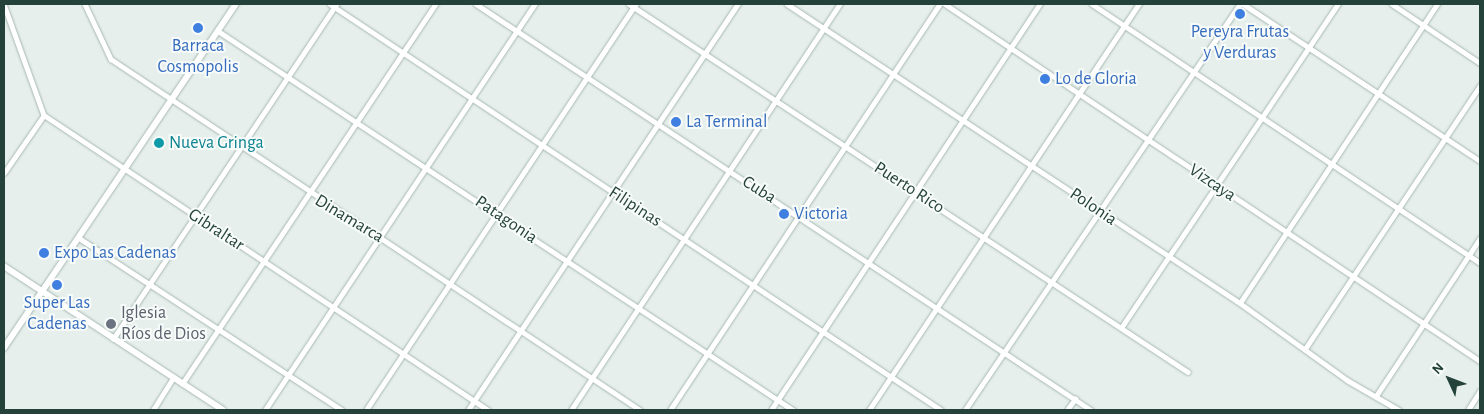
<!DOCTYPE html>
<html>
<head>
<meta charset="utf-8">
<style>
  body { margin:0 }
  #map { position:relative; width:1484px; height:414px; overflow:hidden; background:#e6efeb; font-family:"Alegreya Sans",sans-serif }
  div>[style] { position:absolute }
  .roads { filter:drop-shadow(0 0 1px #a8b8b2) drop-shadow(0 0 1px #a8b8b2) }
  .minor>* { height:4.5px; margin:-2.25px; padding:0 2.25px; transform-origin:2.25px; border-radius:2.25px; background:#fff }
  .tertiary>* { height:5.5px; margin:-2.75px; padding:0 2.75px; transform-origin:2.75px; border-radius:2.75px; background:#fff }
  .dots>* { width:14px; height:14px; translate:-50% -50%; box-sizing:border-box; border:2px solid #f7fbf9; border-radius:50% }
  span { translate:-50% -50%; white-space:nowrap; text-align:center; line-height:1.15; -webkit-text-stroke:4px #f7fbf9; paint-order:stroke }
  .shop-label { font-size:18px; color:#366cbe }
  .left { translate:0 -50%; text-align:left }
  .culture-label { font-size:18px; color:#0d838f }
  .street-label { font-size:18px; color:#24423a }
  .worship-label { font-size:18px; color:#5b616d }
  .frame { position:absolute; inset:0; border:5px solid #24423a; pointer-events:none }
  .north { position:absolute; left:1424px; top:354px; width:50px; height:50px; -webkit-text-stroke:4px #f7fbf9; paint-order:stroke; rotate:313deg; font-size:14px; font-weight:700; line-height:20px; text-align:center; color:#24423a }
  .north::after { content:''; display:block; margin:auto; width:18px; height:22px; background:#24423a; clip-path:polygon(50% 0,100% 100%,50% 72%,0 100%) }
</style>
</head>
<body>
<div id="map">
  <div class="roads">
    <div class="minor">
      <div style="left:4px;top:4px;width:118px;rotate:70.2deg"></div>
      <div style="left:44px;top:115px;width:533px;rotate:33.6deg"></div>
      <div style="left:85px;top:4px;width:61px;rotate:64.7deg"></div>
      <div style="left:111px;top:59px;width:635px;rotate:33.56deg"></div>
      <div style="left:330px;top:4px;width:734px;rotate:33.6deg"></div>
      <div style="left:476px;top:4px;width:737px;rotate:33.43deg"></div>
      <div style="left:629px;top:4px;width:669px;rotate:33.36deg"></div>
      <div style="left:787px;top:4px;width:543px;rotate:33.43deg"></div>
      <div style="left:1240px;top:303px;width:132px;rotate:35.7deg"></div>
      <div style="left:1347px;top:380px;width:60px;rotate:30deg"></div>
      <div style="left:945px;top:4px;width:643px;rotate:33.71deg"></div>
      <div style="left:1092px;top:4px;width:467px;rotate:33.7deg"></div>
      <div style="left:1243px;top:4px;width:284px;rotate:33.5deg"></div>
      <div style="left:1392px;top:4px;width:106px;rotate:33.8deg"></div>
      <div style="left:218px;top:31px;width:689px;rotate:33.39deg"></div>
      <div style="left:4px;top:173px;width:70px;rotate:-55.4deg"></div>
      <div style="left:79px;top:238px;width:314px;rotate:33.2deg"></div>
      <div style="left:1240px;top:303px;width:358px;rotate:-56.6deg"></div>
      <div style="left:1121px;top:328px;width:390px;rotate:-56.2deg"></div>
      <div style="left:113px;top:339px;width:402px;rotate:-56.3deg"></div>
      <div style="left:1305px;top:349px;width:316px;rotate:-56.4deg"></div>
      <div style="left:182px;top:384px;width:457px;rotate:-56.3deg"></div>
      <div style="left:1376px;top:396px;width:189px;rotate:-56.6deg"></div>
      <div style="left:153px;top:410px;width:38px;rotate:-58deg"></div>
      <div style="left:265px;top:410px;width:488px;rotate:-56.4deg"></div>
      <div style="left:366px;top:410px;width:488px;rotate:-56.4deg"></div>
      <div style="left:468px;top:410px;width:488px;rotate:-56.4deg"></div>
      <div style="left:571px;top:410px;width:487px;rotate:-56.5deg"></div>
      <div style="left:670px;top:410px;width:488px;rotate:-56.4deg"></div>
      <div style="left:771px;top:410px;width:487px;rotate:-56.5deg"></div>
      <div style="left:869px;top:410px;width:488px;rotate:-56.4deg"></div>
      <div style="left:965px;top:410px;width:490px;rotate:-55.9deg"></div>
      <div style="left:1067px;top:410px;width:14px;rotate:-54deg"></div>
      <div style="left:1468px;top:410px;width:22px;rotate:-58deg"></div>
    </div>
    <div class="tertiary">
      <div style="left:4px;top:266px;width:262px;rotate:33.3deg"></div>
      <div style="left:4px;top:348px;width:415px;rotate:-56deg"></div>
    </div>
  </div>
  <div class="dots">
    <div style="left:1240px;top:14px;background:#3f7fe0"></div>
    <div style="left:198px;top:28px;background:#3f7fe0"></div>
    <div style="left:1045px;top:79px;background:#3f7fe0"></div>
    <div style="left:676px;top:122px;background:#3f7fe0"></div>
    <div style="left:159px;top:143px;background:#0f9aa8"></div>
    <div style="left:784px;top:214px;background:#3f7fe0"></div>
    <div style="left:44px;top:253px;background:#3f7fe0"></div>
    <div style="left:57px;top:285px;background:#3f7fe0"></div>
    <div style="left:111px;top:324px;background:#6b7280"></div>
  </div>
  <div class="shop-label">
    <span style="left:1240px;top:43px">Pereyra Frutas<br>y Verduras</span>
    <span style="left:198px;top:57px">Barraca<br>Cosmopolis</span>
    <span class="left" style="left:1055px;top:79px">Lo de Gloria</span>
    <span class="left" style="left:686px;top:122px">La Terminal</span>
    <span class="left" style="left:794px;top:214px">Victoria</span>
    <span class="left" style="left:54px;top:253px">Expo Las Cadenas</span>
    <span style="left:57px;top:314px">Super Las<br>Cadenas</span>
  </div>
  <div class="culture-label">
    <span class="left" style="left:169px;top:143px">Nueva Gringa</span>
  </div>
  <div class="street-label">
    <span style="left:1212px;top:183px;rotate:34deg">Vizcaya</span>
    <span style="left:909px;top:188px;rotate:33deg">Puerto Rico</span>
    <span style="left:759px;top:190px;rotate:32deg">Cuba</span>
    <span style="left:635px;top:207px;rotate:33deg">Filipinas</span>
    <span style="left:1093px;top:207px;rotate:34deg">Polonia</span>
    <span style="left:349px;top:219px;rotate:31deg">Dinamarca</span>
    <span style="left:506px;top:220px;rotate:34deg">Patagonia</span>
    <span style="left:216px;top:230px;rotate:33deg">Gibraltar</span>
  </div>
  <div class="worship-label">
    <span class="left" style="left:121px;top:324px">Iglesia<br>Ríos de Dios</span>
  </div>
  <div class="frame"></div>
  <div class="north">N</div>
</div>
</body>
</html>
